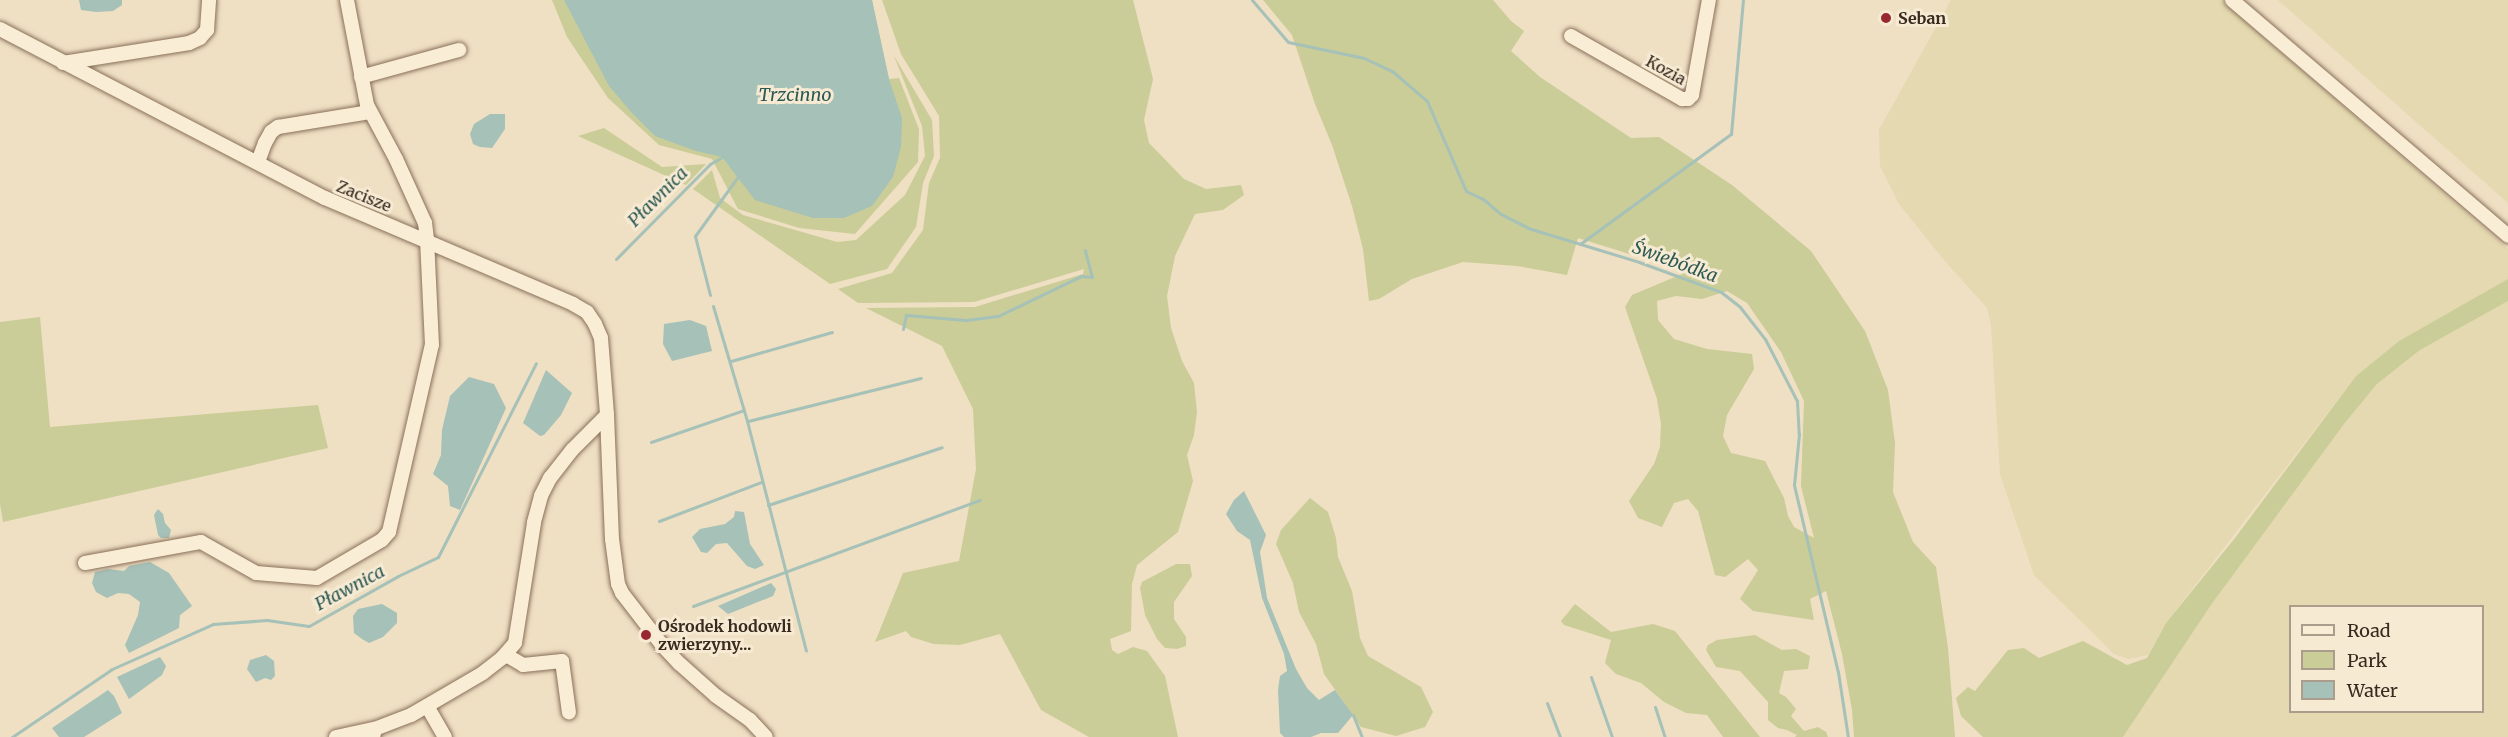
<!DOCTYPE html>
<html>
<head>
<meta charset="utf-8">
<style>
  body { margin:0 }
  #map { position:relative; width:2508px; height:737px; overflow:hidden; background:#efdfc3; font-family:Merriweather,serif }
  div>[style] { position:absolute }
  .farmland>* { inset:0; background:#e4d9b0 }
  .green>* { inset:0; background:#cacd97 }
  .water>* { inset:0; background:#a5c1b8 }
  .stream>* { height:3px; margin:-1.5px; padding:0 1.5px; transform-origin:1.5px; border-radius:1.5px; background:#a5c1b8 }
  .roads { filter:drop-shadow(0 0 2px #897059) drop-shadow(0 0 2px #897059) }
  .minor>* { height:14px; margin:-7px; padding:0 7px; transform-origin:7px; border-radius:7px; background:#f9edd6 }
  .dots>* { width:16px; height:16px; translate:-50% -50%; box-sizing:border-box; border:3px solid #f6ead3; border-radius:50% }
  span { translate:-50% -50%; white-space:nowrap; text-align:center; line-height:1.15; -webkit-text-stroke:6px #f6ead3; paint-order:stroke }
  .poi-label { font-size:16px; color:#39291e; font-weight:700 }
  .left { translate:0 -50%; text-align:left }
  .street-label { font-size:16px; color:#39291e }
  .water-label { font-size:18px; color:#2d5954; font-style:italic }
  .legend { position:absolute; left:2289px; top:605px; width:195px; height:108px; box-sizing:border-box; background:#f6ead3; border:2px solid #aa9d8b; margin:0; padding:8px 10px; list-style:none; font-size:18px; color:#39291e }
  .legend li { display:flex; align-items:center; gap:12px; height:30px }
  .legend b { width:30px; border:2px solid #aa9d8b }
</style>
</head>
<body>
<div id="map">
  <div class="farmland">
    <div style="clip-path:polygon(1951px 0,2220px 0,2508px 249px,2508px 279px,2399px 341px,2356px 376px,2166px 623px,2148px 655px,2128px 659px,2114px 654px,2034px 575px,2000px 474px,1991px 324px,1987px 308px,1944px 260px,1899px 204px,1880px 166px,1879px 130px)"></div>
    <div style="clip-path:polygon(2278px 0,2508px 0,2508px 203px)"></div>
    <div style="clip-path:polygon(evenodd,2508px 301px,2508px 737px,2123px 737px,2211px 605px,2344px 424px,2377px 384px,2420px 350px,2508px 301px,2290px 606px,2482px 606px,2482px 712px,2290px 712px,2290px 606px)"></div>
  </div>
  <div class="green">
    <div style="clip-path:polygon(552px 0,872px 0,889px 79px,899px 78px,919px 129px,918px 162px,855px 234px,799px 228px,738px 209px,712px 159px,659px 145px,608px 98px,567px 37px)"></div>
    <div style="clip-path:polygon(882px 0,1133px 0,1153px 79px,1144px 120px,1149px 143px,1184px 179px,1206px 189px,1241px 185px,1244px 195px,1223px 210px,1195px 214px,1175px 256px,1167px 296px,1171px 328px,1182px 361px,1194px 383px,1197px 412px,1194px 435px,1187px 455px,1193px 481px,1178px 532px,1137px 565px,1132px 584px,1131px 631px,1110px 639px,1112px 650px,1118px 654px,1133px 647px,1147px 651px,1165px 676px,1178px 737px,1089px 737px,1041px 710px,1000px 634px,960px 645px,934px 644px,911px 637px,906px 631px,875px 642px,903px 573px,959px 561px,976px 469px,973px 409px,942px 346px,866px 308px,975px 307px,1083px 274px,1084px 269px,974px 302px,858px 303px,838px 289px,892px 273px,923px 230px,929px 183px,940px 158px,939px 116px,901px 54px)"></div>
    <div style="clip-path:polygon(evenodd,1263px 0,1493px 0,1511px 21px,1524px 31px,1511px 51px,1540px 77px,1631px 138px,1659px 137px,1676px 148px,1732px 185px,1811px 251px,1865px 331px,1888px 390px,1895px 443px,1893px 492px,1913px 542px,1936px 567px,1948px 648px,1955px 737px,1854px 737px,1852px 710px,1842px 654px,1826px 591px,1810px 599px,1814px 620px,1753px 611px,1740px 599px,1758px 570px,1748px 559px,1725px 577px,1715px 575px,1698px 511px,1688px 499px,1674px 503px,1662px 527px,1638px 518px,1629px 501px,1654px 464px,1660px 447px,1661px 424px,1657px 399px,1625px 307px,1632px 295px,1687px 272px,1578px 238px,1567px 275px,1517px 266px,1463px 262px,1412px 279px,1379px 299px,1369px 301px,1363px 249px,1352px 206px,1332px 145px,1315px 104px,1292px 35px,1263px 0,1727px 291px,1747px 303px,1781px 352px,1804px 401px,1801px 486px,1814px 538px,1794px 527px,1788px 516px,1784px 498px,1765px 461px,1731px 453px,1723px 436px,1727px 415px,1754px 369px,1752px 354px,1707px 349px,1674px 339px,1658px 320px,1657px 301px,1676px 296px,1702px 299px,1727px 291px)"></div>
    <div style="clip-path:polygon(894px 56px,932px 120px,934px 156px,923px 183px,916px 227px,887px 269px,830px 284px,693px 189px,712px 170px,720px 198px,743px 215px,837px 242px,856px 240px,905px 195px,925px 156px,922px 126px)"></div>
    <div style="clip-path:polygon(604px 128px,662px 167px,706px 164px,686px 185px,578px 136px)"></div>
    <div style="clip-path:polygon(2508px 279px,2508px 301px,2420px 350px,2377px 384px,2344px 424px,2211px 605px,2123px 737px,1983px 737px,1961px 716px,1956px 698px,1968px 687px,1975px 691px,2008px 650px,2024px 648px,2039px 658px,2083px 641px,2127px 665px,2147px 658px,2166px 623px,2235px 538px,2356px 376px,2399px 341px)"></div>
    <div style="clip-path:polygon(40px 317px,50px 427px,318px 405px,328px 448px,3px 522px,0 504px,0 322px)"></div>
    <div style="clip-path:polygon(1310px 498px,1328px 512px,1336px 538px,1338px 557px,1352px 591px,1360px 638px,1368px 656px,1421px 687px,1433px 712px,1425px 727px,1396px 736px,1361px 727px,1324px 674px,1316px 644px,1299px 612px,1293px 583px,1276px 544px,1281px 530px)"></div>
    <div style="clip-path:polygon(1176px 564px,1190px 564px,1192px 576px,1174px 602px,1174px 619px,1186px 637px,1186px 646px,1177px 649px,1165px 648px,1157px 639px,1145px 615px,1140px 588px,1142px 582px)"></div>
    <div style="clip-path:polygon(1575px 604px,1611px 632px,1653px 624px,1675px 631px,1760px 737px,1723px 737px,1707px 715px,1686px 713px,1664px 702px,1641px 683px,1616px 674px,1605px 663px,1611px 640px,1564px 625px,1561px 621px)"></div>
    <div style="clip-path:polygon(1755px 635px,1782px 650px,1796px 649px,1810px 656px,1808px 669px,1784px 671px,1779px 693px,1786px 697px,1796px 709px,1791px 716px,1804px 731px,1818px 727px,1826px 732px,1828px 737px,1795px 737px,1797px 735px,1787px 730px,1778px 728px,1768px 720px,1768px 702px,1740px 671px,1716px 667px,1706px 650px,1708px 645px,1717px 640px)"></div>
  </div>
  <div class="water">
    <div style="clip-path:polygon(79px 0,122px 0,122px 5px,113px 11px,96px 12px,81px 10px)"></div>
    <div style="clip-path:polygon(564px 0,872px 0,889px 79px,902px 118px,901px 147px,893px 177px,872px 206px,844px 218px,813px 218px,755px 200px,722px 157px,696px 151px,655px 136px,632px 113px,609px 86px)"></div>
    <div style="clip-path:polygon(490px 114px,505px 114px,505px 129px,492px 148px,480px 147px,473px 144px,470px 134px,474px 124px)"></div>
    <div style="clip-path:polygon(690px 320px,706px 326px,712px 351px,672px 361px,663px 344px,664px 324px)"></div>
    <div style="clip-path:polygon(546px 370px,572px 393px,561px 415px,544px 435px,540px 436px,523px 423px)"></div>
    <div style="clip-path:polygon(469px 377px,494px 384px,506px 408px,460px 510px,450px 506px,448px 486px,433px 474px,441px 455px,442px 430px,450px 396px)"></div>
    <div style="clip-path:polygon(1244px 491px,1266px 535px,1260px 552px,1267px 598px,1296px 669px,1307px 688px,1319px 700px,1335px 690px,1353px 715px,1338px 733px,1321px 733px,1311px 737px,1284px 737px,1280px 733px,1278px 690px,1280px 676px,1287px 671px,1284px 654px,1262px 598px,1250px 540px,1237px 531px,1226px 514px,1234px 500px)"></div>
    <div style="clip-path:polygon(158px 509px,163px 514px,165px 523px,171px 530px,169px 538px,161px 538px,158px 535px,154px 515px)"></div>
    <div style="clip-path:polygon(735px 511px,744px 512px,750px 544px,764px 565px,755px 569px,747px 566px,727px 543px,716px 544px,707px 553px,701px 552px,692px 537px,700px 529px,725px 524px,734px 517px)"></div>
    <div style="clip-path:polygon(150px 562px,169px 573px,192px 606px,180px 615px,179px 628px,129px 653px,125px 645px,138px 615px,140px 602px,129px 594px,118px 593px,107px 598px,96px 592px,92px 583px,95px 572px,108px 569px,124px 571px,129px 566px)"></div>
    <div style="clip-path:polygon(771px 583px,776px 589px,773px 596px,728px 614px,718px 606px)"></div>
    <div style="clip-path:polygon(382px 604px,397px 613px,397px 623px,383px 637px,369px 643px,362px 639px,354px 633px,353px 616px,358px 609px)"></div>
    <div style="clip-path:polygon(266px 655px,274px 661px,275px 676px,271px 680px,265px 678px,256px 682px,247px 669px,250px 660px)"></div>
    <div style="clip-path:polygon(160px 657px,166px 666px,162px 675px,129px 699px,117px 677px)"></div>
    <div style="clip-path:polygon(108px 690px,114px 696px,122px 713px,84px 737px,59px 737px,52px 728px)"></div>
  </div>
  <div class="stream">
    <div style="left:1252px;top:0;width:55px;rotate:49.4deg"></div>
    <div style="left:1288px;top:42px;width:78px;rotate:11.9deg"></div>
    <div style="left:1364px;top:58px;width:31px;rotate:25deg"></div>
    <div style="left:1392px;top:71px;width:46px;rotate:40.6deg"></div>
    <div style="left:1427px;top:101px;width:98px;rotate:66.6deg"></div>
    <div style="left:1466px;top:191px;width:19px;rotate:25deg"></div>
    <div style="left:1483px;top:199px;width:23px;rotate:40deg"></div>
    <div style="left:1501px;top:214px;width:30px;rotate:27deg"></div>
    <div style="left:1528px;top:228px;width:116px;rotate:17deg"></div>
    <div style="left:1639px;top:262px;width:87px;rotate:20.1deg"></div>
    <div style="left:1721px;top:292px;width:24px;rotate:38deg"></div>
    <div style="left:1740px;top:307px;width:41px;rotate:52deg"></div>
    <div style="left:1765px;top:339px;width:70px;rotate:62.7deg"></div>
    <div style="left:1797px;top:401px;width:33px;rotate:87deg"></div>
    <div style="left:1799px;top:434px;width:51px;rotate:95.6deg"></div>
    <div style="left:1794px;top:485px;width:192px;rotate:76.8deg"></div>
    <div style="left:1838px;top:672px;width:66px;rotate:81.3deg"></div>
    <div style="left:1580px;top:244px;width:187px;rotate:-36.1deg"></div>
    <div style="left:1731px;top:134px;width:135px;rotate:-84.9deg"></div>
    <div style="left:616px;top:259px;width:134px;rotate:-45.3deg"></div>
    <div style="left:710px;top:164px;width:14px;rotate:-30deg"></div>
    <div style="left:710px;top:295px;width:61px;rotate:-104.3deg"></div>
    <div style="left:695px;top:236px;width:72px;rotate:-54.1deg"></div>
    <div style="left:713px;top:306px;width:120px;rotate:73.5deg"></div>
    <div style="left:747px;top:421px;width:237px;rotate:75.6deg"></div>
    <div style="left:903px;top:329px;width:14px;rotate:-78deg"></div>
    <div style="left:906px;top:315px;width:60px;rotate:4.8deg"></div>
    <div style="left:966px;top:320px;width:32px;rotate:-7deg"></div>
    <div style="left:998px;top:316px;width:92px;rotate:-25.7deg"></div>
    <div style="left:1081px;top:276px;width:11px;rotate:5deg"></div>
    <div style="left:1092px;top:277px;width:28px;rotate:-105deg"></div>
    <div style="left:731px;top:361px;width:105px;rotate:-16deg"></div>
    <div style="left:748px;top:421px;width:178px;rotate:-14deg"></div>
    <div style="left:651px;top:442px;width:98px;rotate:-19deg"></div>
    <div style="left:768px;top:505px;width:183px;rotate:-18.4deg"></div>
    <div style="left:659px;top:521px;width:109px;rotate:-20.9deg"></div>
    <div style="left:693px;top:606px;width:306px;rotate:-20.3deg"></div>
    <div style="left:1591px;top:677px;width:64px;rotate:70.7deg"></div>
    <div style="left:1547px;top:703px;width:36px;rotate:69deg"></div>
    <div style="left:1655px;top:707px;width:32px;rotate:72deg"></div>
    <div style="left:1353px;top:715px;width:24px;rotate:68deg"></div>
    <div style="left:12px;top:737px;width:121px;rotate:-34.2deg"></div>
    <div style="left:112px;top:669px;width:111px;rotate:-24deg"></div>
    <div style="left:213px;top:624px;width:54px;rotate:-4.2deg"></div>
    <div style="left:267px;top:620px;width:42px;rotate:8.1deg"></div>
    <div style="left:309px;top:626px;width:102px;rotate:-29.3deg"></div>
    <div style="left:398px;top:576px;width:44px;rotate:-25.4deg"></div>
    <div style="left:438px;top:557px;width:217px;rotate:-63.2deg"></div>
  </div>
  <div class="roads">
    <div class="minor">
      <div style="left:2232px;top:0;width:363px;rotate:40.5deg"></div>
      <div style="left:0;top:29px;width:366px;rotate:27.5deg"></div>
      <div style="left:325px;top:198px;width:270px;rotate:23.1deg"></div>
      <div style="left:573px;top:304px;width:16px;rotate:30deg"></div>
      <div style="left:587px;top:312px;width:14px;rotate:56deg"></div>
      <div style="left:595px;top:324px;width:15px;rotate:67deg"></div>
      <div style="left:601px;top:338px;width:77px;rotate:85.5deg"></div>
      <div style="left:607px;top:415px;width:49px;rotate:135deg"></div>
      <div style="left:572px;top:450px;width:36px;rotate:128deg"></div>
      <div style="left:550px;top:478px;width:20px;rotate:117deg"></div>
      <div style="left:541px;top:496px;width:28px;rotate:105deg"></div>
      <div style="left:534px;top:523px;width:121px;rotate:99deg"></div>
      <div style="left:515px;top:643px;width:20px;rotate:131deg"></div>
      <div style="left:502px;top:658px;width:24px;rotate:142deg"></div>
      <div style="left:483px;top:673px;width:83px;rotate:149.7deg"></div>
      <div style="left:411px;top:715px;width:39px;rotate:159deg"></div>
      <div style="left:375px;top:729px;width:8px;rotate:104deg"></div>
      <div style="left:1571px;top:36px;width:128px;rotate:29.6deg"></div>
      <div style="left:1682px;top:99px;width:6px"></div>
      <div style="left:1688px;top:99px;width:6px;rotate:-45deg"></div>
      <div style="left:1692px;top:95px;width:97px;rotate:-79.9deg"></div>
      <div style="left:63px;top:63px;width:128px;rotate:-9deg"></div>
      <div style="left:189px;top:43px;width:12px;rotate:-24deg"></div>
      <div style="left:200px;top:38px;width:11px;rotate:-49deg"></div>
      <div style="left:207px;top:30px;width:30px;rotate:-86deg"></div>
      <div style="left:361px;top:77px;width:102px;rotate:-15.4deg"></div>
      <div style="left:258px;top:162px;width:20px;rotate:-70deg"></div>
      <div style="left:265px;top:143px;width:13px;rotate:-61deg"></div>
      <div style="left:271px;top:132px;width:9px;rotate:-36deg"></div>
      <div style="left:278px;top:127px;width:93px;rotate:-9.3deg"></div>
      <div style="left:607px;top:415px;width:124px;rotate:87.7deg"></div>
      <div style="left:612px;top:539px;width:45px;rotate:82.4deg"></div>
      <div style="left:618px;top:584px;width:10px;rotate:66deg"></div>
      <div style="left:622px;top:593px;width:66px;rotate:52.4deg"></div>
      <div style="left:662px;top:645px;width:26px;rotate:47deg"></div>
      <div style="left:680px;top:664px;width:48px;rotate:41.6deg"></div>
      <div style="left:716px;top:696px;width:42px;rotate:35.2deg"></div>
      <div style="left:750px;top:720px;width:23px;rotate:47deg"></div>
      <div style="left:85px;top:563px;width:118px;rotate:-10.3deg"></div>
      <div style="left:201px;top:542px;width:63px;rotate:29.4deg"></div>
      <div style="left:256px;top:573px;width:61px;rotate:4.7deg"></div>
      <div style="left:317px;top:578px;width:75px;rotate:-30.3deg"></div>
      <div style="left:382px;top:540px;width:11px;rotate:-49deg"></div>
      <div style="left:389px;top:532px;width:192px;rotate:-77.1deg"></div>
      <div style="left:432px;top:345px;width:106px;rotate:-92.7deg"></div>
      <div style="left:427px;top:239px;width:16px;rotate:-97deg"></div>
      <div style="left:425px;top:223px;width:70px;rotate:-114.4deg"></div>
      <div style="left:396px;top:159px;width:61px;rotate:-118.2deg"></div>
      <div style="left:367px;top:105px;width:107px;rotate:-100.8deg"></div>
      <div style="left:506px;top:655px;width:20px;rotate:30deg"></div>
      <div style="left:523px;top:665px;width:39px;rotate:-6deg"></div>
      <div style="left:562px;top:661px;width:52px;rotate:82.3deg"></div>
      <div style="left:427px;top:706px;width:36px;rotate:60deg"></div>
      <div style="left:336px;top:737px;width:40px;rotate:-12deg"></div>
    </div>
  </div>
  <div class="dots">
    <div style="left:1886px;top:18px;background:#992930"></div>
    <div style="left:646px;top:635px;background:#992930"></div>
  </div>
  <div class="poi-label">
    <span class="left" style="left:1898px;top:18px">Seban</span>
    <span class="left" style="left:658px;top:635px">Ośrodek hodowli<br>zwierzyny...</span>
  </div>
  <div class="street-label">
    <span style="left:1666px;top:70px;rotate:29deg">Kozia</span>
    <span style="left:364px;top:196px;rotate:22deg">Zacisze</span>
  </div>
  <div class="water-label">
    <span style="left:795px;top:95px">Trzcinno</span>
    <span style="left:658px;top:197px;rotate:-45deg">Pławnica</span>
    <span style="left:1675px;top:262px;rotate:20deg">Świebódka</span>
    <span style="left:350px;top:588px;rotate:-28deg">Pławnica</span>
  </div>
  <ul class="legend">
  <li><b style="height:8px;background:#f9edd6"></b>Road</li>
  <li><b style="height:16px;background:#cacd97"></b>Park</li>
  <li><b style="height:16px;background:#a5c1b8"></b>Water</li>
  </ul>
</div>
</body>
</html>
